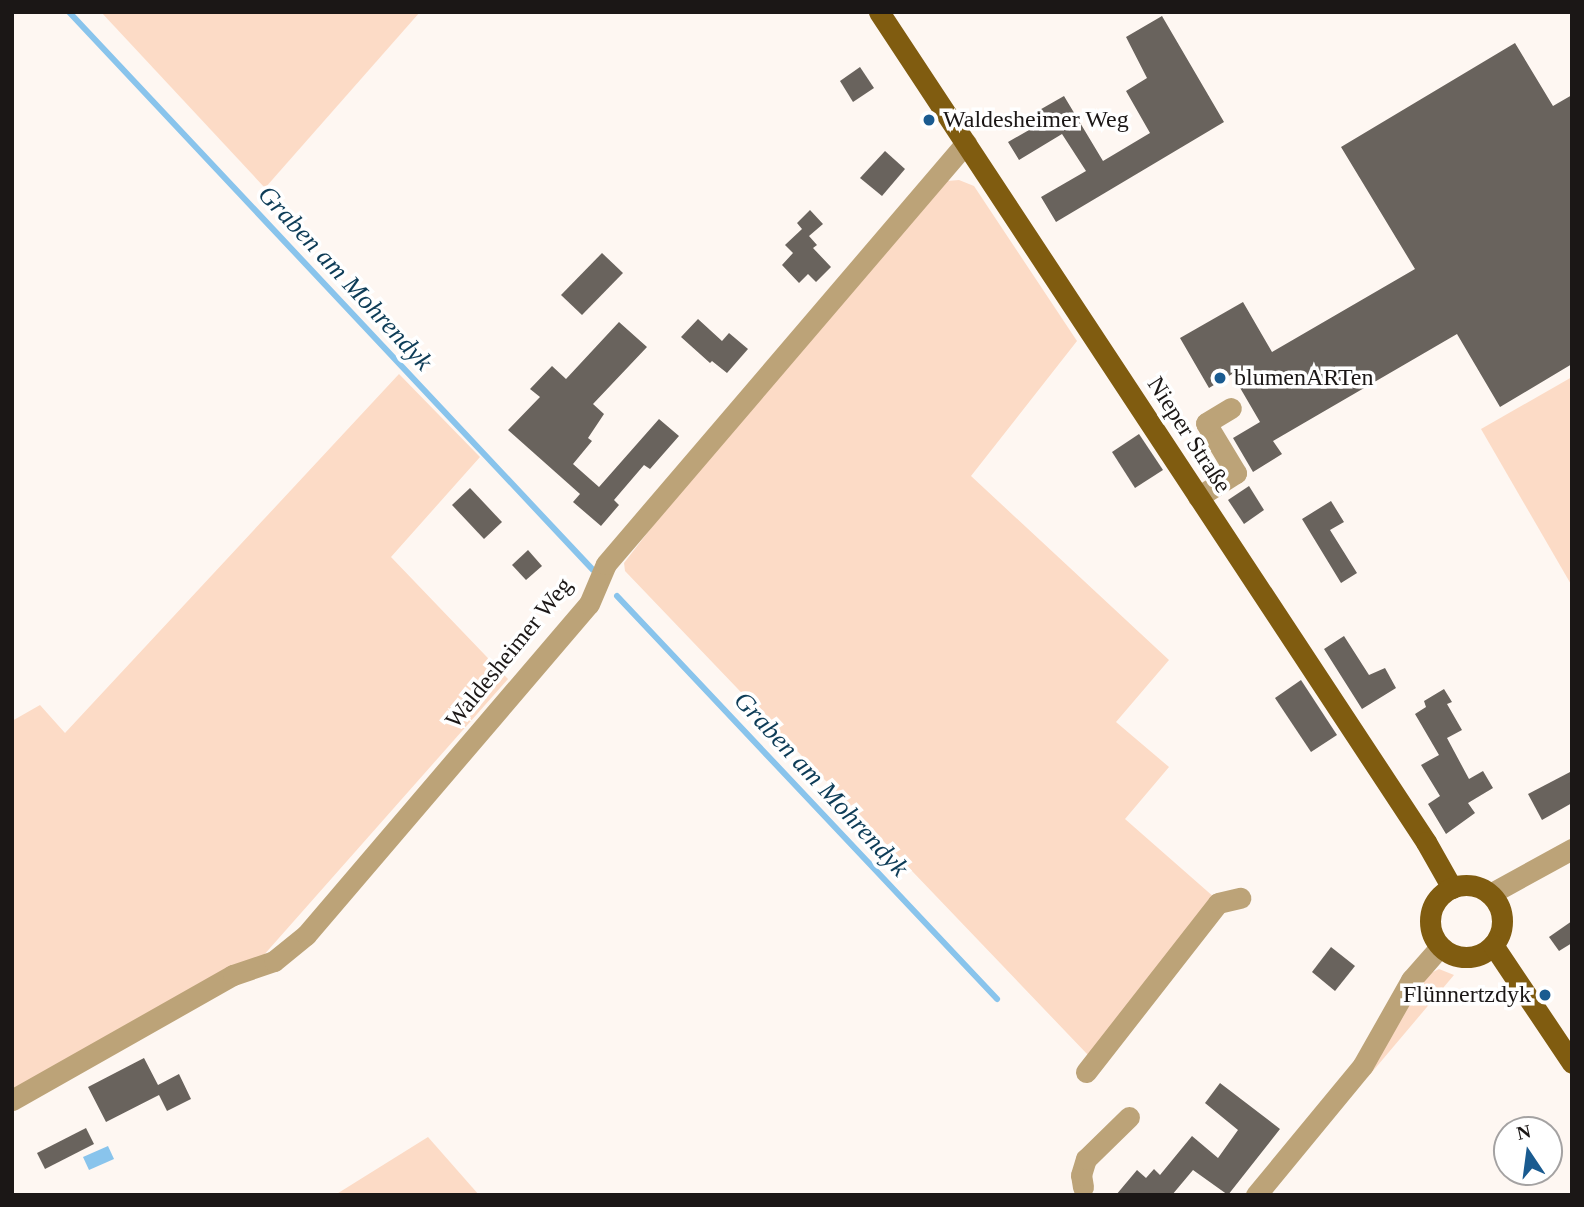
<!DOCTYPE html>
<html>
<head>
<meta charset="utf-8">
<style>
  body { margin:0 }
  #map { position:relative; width:1584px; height:1207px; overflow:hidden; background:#fef7f2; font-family:"Times New Roman",serif }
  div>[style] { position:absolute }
  .green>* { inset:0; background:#fcdbc6 }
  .water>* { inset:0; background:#89c4ec }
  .stream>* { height:6px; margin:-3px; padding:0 3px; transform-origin:3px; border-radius:3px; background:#89c4ec }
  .building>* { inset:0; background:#69635d }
  .minor>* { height:21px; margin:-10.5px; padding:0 10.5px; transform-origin:10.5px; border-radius:10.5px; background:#bca378 }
  .major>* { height:21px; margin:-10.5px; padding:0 10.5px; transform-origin:10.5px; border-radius:10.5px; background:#805c10 }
  .major>.ring { margin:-10.5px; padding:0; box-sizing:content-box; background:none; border:21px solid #805c10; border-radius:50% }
  .dots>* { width:19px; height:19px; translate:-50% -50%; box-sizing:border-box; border:4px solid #fff; border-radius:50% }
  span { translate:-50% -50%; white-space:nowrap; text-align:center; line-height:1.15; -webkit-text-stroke:7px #fff; paint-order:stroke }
  .poi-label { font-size:24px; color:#1b1716 }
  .left { translate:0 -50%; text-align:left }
  .right { translate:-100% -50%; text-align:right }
  .street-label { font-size:24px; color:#1b1716 }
  .water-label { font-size:26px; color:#0d3c57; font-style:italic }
  .frame { position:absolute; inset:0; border:14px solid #1b1716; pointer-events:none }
  .north { position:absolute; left:1493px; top:1116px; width:70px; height:70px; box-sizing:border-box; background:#fff; border:2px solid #a4a2a2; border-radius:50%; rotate:347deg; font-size:19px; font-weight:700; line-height:28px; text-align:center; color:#1b1716 }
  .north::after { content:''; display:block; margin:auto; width:24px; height:32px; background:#1a5b90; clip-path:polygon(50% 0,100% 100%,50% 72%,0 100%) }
</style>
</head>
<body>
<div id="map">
  <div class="green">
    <div style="clip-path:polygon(101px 12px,420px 12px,265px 188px)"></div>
    <div style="clip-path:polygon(959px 180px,974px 186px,1077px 341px,971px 476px,1169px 660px,1116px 722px,1169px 767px,1125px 819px,1215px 898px,1088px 1055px,625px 571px,624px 563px,679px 492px,947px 181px)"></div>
    <div style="clip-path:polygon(399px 374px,480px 457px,391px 557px,508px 679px,263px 956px,12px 1093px,12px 721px,40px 705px,65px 733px)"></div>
    <div style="clip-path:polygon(1572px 377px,1572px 586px,1481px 429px)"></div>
    <div style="clip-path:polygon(1439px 969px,1454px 975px,1367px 1078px,1423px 977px)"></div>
    <div style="clip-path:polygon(428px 1137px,479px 1195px,335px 1195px)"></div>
  </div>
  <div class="water">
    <div style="clip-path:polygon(108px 1146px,114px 1159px,89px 1170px,83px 1157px)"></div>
  </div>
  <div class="stream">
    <div style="left:69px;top:12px;width:765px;rotate:46.8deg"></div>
    <div style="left:617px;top:596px;width:554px;rotate:46.68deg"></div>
  </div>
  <div class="building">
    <div style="clip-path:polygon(1162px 16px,1224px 122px,1056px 222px,1041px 197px,1086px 171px,1062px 134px,1019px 160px,1008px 142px,1043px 122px,1036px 112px,1064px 96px,1103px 161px,1150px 133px,1126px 91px,1147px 78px,1126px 37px)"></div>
    <div style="clip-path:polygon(1515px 43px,1553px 106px,1572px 95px,1572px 364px,1500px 407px,1457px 334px,1273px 441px,1282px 454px,1253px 472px,1233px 438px,1260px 422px,1232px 374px,1209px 388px,1180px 338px,1243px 302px,1272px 352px,1415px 269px,1341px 147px)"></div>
    <div style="clip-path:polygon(860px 67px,874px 88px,853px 102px,840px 81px)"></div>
    <div style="clip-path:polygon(885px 151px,905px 169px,882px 196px,860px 178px)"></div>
    <div style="clip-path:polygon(810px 210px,823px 224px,809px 236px,817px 245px,813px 248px,831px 267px,816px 282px,808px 274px,799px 283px,782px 265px,793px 253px,785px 245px,802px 229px,797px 223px)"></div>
    <div style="clip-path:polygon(602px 253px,623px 273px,582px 315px,561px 295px)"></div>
    <div style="clip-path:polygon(698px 319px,722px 341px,729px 333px,748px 349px,727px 373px,712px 361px,710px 363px,681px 337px)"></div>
    <div style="clip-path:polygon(619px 322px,647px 347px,593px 404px,604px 414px,588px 438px,592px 441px,573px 464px,599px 487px,659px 419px,679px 436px,650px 469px,644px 465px,614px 500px,619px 505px,601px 526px,573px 502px,580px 494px,508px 430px,540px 397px,530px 389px,552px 366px,566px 379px)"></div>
    <div style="clip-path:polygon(1139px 434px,1163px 470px,1135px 488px,1112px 452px)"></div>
    <div style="clip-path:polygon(1249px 486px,1264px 510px,1244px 524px,1228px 500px)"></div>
    <div style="clip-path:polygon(470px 488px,502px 522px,484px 539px,452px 505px)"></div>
    <div style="clip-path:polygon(1331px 501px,1344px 522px,1330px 530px,1357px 573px,1341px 583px,1302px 519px)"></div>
    <div style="clip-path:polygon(528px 550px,542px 566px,526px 580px,512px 565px)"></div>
    <div style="clip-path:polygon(1344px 636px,1369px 675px,1385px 668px,1396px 688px,1362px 709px,1324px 649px)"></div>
    <div style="clip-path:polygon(1301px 680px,1337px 735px,1311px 752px,1275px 698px)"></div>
    <div style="clip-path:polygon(1444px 689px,1452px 702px,1447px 704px,1462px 730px,1447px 738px,1469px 779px,1483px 771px,1493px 788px,1468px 803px,1475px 813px,1446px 834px,1428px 804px,1440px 796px,1421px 765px,1439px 755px,1415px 714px,1426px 707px,1424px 701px)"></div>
    <div style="clip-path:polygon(1572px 771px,1572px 803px,1542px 820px,1528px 794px)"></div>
    <div style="clip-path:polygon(1572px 921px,1572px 943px,1559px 951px,1549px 937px)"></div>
    <div style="clip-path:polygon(1331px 947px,1355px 966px,1335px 991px,1312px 972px)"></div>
    <div style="clip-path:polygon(144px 1058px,158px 1085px,179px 1074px,191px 1099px,167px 1111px,159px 1095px,106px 1122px,88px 1087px)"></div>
    <div style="clip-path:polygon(1220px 1083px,1280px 1129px,1228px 1195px,1193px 1170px,1172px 1195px,1116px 1195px,1137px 1170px,1146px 1178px,1154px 1169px,1160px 1175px,1192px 1136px,1218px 1158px,1238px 1130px,1205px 1103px)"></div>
    <div style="clip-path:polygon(86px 1128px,94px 1144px,45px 1169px,37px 1153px)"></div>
  </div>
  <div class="minor">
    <div style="left:1198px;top:497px;width:45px;rotate:-32.3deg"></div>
    <div style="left:1236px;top:473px;width:58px;rotate:-121deg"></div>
    <div style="left:1206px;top:423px;width:29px;rotate:-31deg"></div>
    <div style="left:1490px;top:894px;width:94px;rotate:-28.8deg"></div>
    <div style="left:1086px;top:1072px;width:214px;rotate:-52deg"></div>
    <div style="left:1218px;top:903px;width:23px;rotate:-13deg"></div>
    <div style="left:12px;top:1100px;width:254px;rotate:-29.5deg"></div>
    <div style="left:233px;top:975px;width:43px;rotate:-18.9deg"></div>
    <div style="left:274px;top:961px;width:41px;rotate:-39.1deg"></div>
    <div style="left:306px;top:935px;width:435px;rotate:-49.5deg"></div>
    <div style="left:589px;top:604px;width:43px;rotate:-67deg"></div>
    <div style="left:606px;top:564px;width:554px;rotate:-49.47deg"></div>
    <div style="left:1083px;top:1187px;width:12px;rotate:-99deg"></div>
    <div style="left:1081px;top:1175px;width:17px;rotate:-73deg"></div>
    <div style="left:1086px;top:1159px;width:60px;rotate:-44.3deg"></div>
    <div style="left:1256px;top:1195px;width:168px;rotate:-50.5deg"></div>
    <div style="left:1363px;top:1065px;width:98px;rotate:-60.5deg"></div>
    <div style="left:1411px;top:980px;width:44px;rotate:-48.7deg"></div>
  </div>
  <div class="major">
    <div style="left:879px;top:12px;width:994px;rotate:56.61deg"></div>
    <div style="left:1426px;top:842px;width:53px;rotate:60.5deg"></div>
    <div class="ring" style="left:1430px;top:885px;width:51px;height:51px"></div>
    <div style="left:1493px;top:945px;width:142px;rotate:56.2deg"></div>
  </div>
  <div class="dots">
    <div style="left:929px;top:120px;background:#1a5b90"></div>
    <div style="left:1220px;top:378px;background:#1a5b90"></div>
    <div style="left:1545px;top:995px;background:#1a5b90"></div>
  </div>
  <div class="poi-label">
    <span class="left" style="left:943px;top:120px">Waldesheimer Weg</span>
    <span class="left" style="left:1234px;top:378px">blumenARTen</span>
    <span class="right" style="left:1531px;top:995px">Flünnertzdyk</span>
  </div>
  <div class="street-label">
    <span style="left:1189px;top:435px;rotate:57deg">Nieper Straße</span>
    <span style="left:509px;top:653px;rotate:-51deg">Waldesheimer Weg</span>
  </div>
  <div class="water-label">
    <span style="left:345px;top:278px;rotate:47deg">Graben am Mohrendyk</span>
    <span style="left:821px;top:784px;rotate:47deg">Graben am Mohrendyk</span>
  </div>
  <div class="frame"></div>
  <div class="north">N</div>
</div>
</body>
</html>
